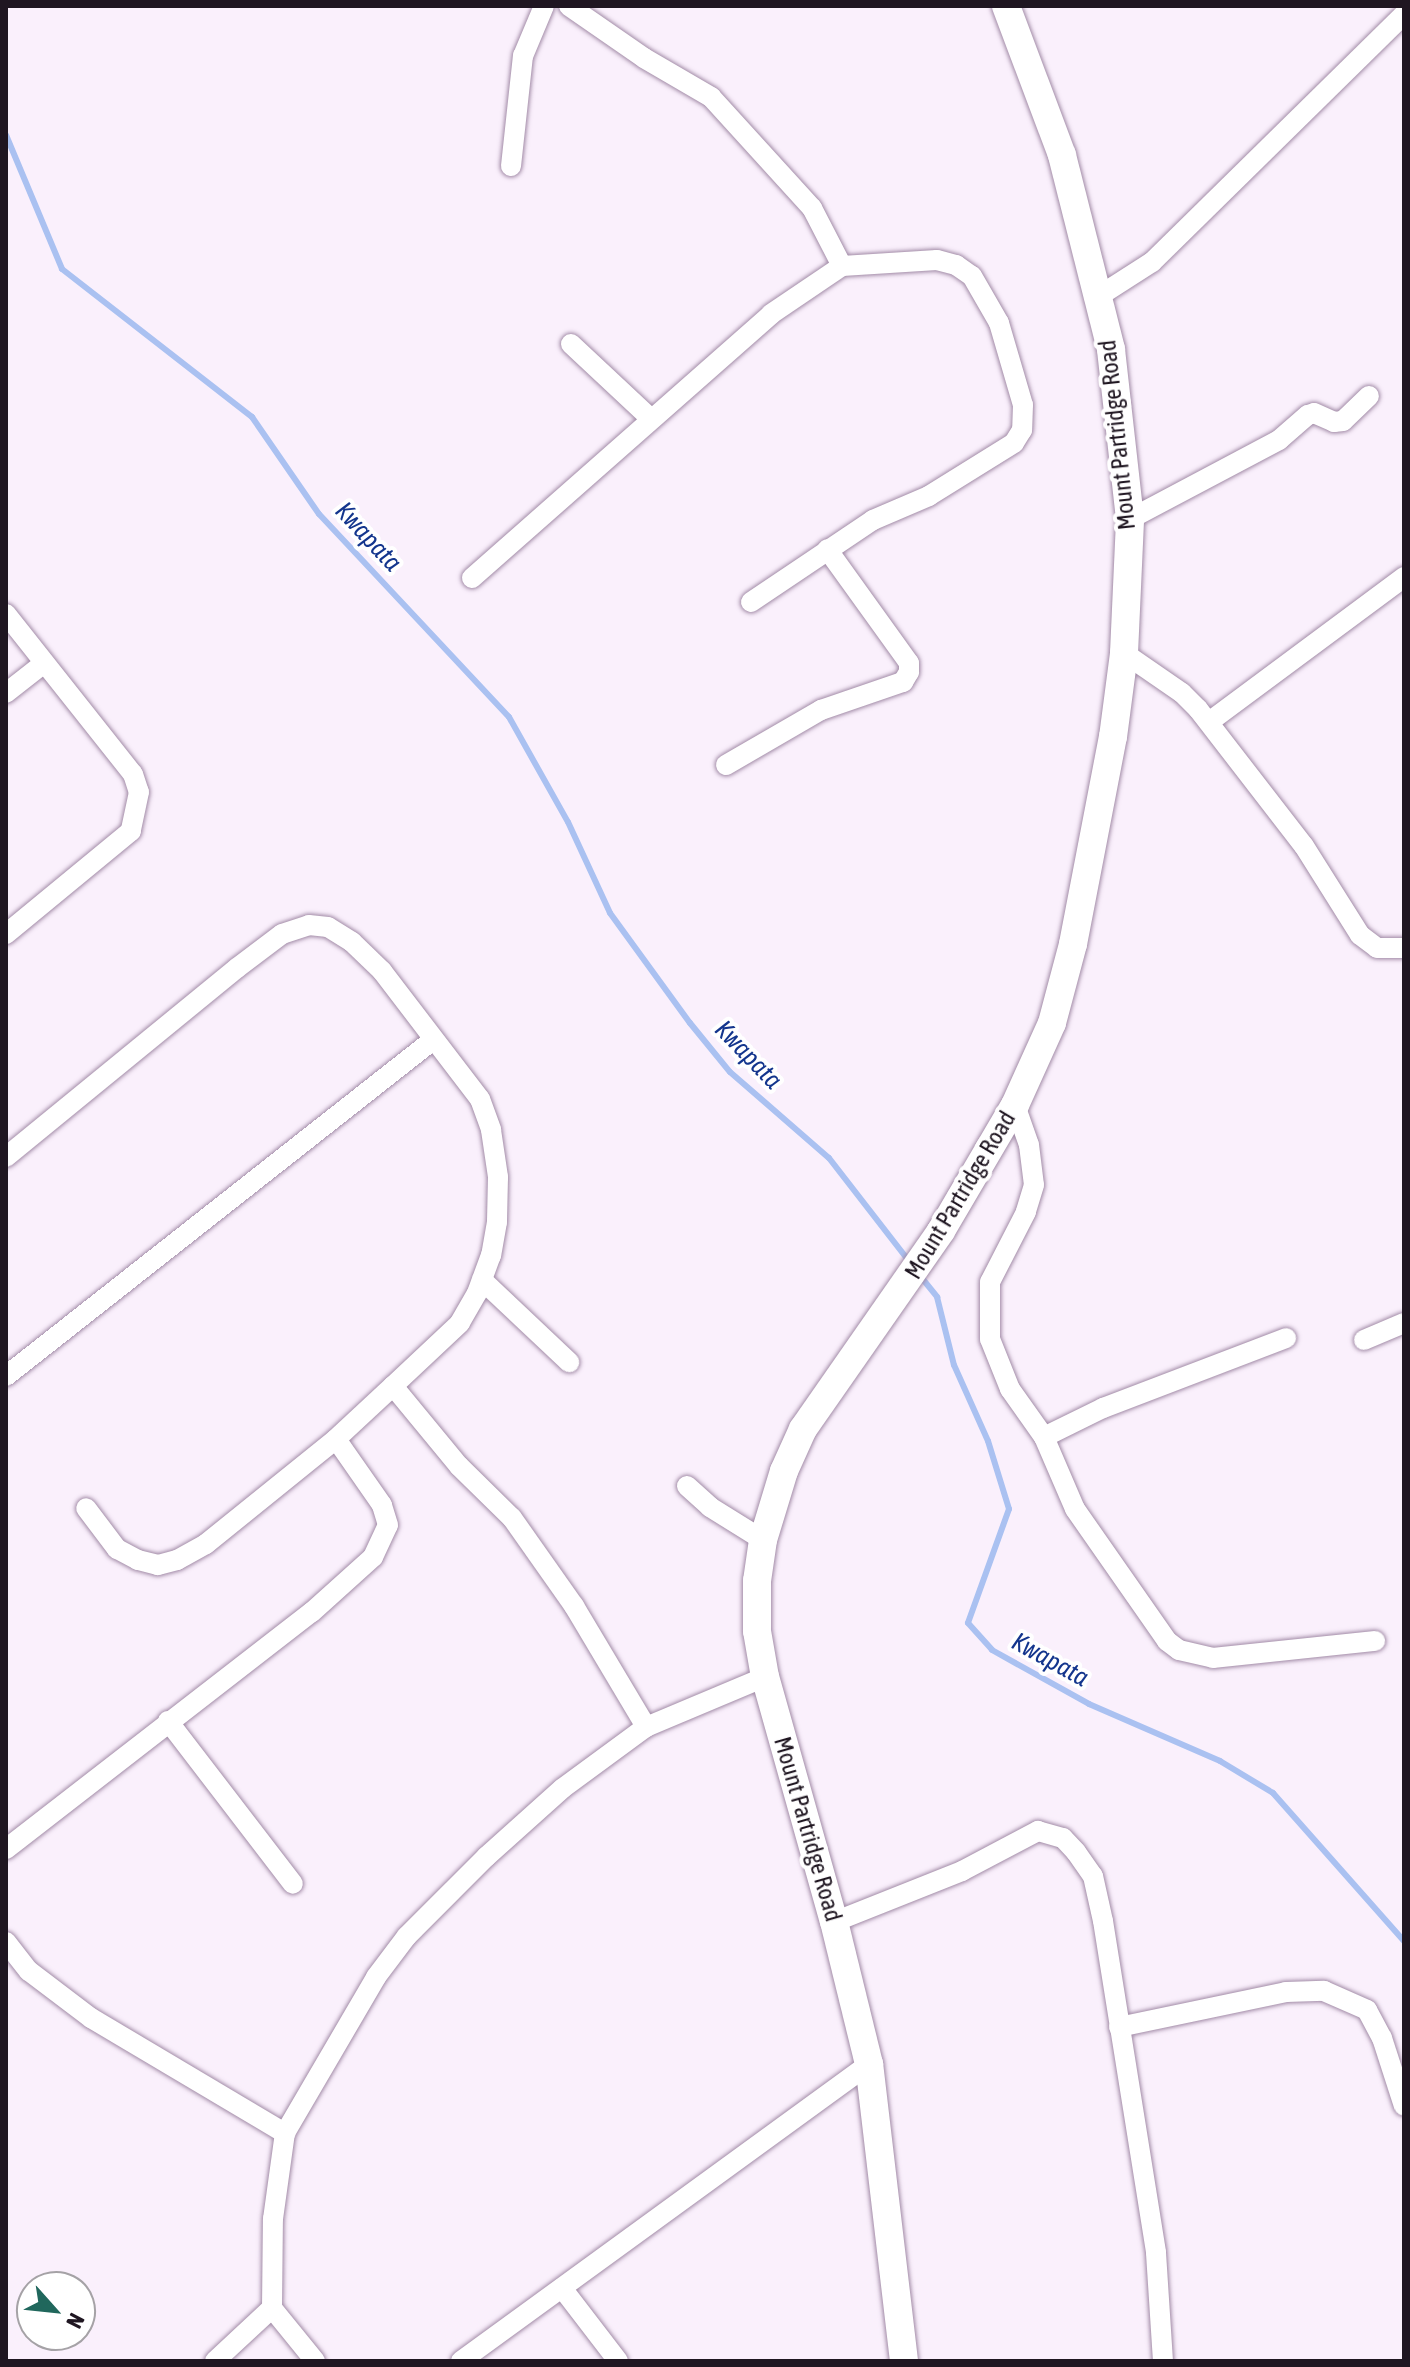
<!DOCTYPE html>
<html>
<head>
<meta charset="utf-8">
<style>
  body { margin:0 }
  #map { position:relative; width:1410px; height:2367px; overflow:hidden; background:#faf0fc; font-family:"Asap Condensed",sans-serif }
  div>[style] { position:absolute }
  .stream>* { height:6px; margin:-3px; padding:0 3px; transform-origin:3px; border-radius:3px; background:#aac1f1 }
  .roads { filter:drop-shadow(0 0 2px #a28ba7) drop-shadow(0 0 2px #a28ba7) }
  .street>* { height:20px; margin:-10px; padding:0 10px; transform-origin:10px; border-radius:10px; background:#fff }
  .secondary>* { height:28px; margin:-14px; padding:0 14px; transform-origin:14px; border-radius:14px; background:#fff }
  span { translate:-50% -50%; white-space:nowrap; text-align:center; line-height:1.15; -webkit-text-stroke:8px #fff; paint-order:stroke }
  .street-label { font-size:24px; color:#1f1621 }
  .water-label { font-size:26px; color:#13358d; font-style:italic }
  .frame { position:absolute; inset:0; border:8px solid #1f1621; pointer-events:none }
  .north { position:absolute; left:16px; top:2271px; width:80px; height:80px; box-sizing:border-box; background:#fff; border:2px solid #a5a2a6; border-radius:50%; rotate:117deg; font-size:22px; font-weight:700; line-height:32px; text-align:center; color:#1f1621 }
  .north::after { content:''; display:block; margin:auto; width:28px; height:36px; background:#20675c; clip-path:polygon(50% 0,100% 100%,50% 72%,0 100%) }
</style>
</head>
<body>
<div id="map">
  <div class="stream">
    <div style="left:6px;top:135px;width:145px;rotate:67.3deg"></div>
    <div style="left:62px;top:269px;width:241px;rotate:37.9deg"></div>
    <div style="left:252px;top:417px;width:118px;rotate:55.4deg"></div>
    <div style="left:319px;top:514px;width:278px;rotate:46.9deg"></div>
    <div style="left:509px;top:717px;width:120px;rotate:60.7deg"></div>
    <div style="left:568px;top:822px;width:100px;rotate:65.2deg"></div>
    <div style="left:610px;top:913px;width:136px;rotate:54deg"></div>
    <div style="left:690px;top:1023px;width:63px;rotate:50.8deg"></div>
    <div style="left:730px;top:1072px;width:131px;rotate:41deg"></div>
    <div style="left:829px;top:1158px;width:130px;rotate:52.2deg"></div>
    <div style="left:921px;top:1277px;width:26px;rotate:51deg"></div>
    <div style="left:937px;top:1297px;width:70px;rotate:76deg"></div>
    <div style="left:954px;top:1365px;width:83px;rotate:65.9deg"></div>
    <div style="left:988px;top:1441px;width:71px;rotate:72.8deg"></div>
    <div style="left:1009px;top:1509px;width:121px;rotate:109.8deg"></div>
    <div style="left:968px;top:1623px;width:36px;rotate:48deg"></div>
    <div style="left:992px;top:1650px;width:111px;rotate:29.1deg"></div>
    <div style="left:1089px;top:1704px;width:143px;rotate:23.5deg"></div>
    <div style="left:1220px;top:1761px;width:62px;rotate:31.1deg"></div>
    <div style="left:1273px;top:1793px;width:198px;rotate:48.5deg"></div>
  </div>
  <div class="roads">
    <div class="street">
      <div style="left:569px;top:6px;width:91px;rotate:34.7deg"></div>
      <div style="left:644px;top:58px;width:78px;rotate:30.2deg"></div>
      <div style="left:711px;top:97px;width:150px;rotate:47.7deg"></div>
      <div style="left:812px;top:208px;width:65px;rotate:62.7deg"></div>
      <div style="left:842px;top:266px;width:95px;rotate:-3.6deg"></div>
      <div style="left:937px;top:260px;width:20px;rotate:15deg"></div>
      <div style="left:956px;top:265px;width:19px;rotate:35deg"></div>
      <div style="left:972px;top:276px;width:54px;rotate:60.1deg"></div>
      <div style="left:999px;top:323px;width:85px;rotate:73.7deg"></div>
      <div style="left:1023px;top:405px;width:25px;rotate:92deg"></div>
      <div style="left:1022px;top:430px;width:15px;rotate:122deg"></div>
      <div style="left:1014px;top:443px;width:100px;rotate:148.1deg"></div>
      <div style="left:929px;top:496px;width:61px;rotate:156.8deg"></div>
      <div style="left:873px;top:520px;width:147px;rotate:146.1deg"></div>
      <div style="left:511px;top:166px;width:111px;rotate:-83.8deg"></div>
      <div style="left:523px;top:56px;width:54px;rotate:-67.2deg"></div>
      <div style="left:1099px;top:296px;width:63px;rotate:-32.7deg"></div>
      <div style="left:1152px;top:262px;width:354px;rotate:-44.5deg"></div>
      <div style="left:571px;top:344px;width:108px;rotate:43.1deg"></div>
      <div style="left:1130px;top:519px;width:169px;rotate:-27.9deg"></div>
      <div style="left:1279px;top:440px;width:38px;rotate:-41deg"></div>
      <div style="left:1308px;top:415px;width:6px;rotate:-18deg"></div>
      <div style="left:1314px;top:413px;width:22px;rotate:24deg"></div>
      <div style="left:1334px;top:422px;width:9px;rotate:-6deg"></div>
      <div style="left:1343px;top:421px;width:36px;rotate:-44deg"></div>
      <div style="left:472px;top:578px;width:399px;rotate:-41.4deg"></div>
      <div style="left:771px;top:314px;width:86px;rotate:-34.1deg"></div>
      <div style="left:6px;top:614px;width:204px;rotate:51.6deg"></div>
      <div style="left:133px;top:774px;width:19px;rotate:72deg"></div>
      <div style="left:139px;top:792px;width:40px;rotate:102deg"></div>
      <div style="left:131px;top:831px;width:162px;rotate:140.5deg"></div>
      <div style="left:1124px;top:653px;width:70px;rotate:34.6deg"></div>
      <div style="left:1182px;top:693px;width:23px;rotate:45deg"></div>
      <div style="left:1198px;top:709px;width:173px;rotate:52.3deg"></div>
      <div style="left:1304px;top:846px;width:105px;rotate:57.8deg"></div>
      <div style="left:1360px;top:935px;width:21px;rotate:37deg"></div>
      <div style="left:1377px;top:948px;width:27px"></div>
      <div style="left:6px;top:693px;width:47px;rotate:-38.1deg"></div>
      <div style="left:1209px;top:722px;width:243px;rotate:-36.6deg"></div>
      <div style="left:726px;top:765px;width:110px;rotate:-30.1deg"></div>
      <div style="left:821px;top:710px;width:87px;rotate:-18.9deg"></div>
      <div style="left:903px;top:682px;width:12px;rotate:-59deg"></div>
      <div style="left:909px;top:672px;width:9px;rotate:-90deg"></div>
      <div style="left:909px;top:663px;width:140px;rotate:-125.7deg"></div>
      <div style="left:1015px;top:1105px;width:42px;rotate:70.7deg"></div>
      <div style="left:1029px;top:1145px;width:40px;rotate:82.9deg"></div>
      <div style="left:1034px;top:1185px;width:28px;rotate:107deg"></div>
      <div style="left:1026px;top:1212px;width:79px;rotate:117.2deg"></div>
      <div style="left:990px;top:1282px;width:57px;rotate:90deg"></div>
      <div style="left:990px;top:1339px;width:54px;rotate:68.2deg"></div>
      <div style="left:1010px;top:1389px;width:59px;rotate:54.7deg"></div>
      <div style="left:1044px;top:1437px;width:78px;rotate:66.7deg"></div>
      <div style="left:1075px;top:1509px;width:161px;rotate:55.1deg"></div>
      <div style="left:1167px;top:1641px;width:15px;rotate:37deg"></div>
      <div style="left:1179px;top:1650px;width:35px;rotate:13deg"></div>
      <div style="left:1213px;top:1658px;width:163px;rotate:-6deg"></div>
      <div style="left:6px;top:1157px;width:298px;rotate:-39.3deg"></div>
      <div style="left:237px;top:968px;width:56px;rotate:-37.1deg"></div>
      <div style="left:282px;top:934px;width:28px;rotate:-18deg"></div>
      <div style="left:309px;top:925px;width:19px;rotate:6deg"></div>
      <div style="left:328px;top:927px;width:28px;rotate:32deg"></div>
      <div style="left:352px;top:942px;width:42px;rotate:44deg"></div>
      <div style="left:382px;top:971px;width:161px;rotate:52.6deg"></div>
      <div style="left:480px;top:1099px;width:33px;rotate:70deg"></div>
      <div style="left:491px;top:1130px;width:48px;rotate:81.5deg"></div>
      <div style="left:498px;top:1177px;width:45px;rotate:91.3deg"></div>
      <div style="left:497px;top:1222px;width:34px;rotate:100deg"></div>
      <div style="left:491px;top:1255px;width:40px;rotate:110.2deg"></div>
      <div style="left:477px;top:1293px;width:34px;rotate:120deg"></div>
      <div style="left:460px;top:1323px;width:92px;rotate:136.8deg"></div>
      <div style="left:393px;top:1386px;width:78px;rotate:137.1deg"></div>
      <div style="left:336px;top:1439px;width:167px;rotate:141.1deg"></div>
      <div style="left:206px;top:1544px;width:33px;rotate:151deg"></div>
      <div style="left:177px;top:1560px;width:20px;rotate:165deg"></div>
      <div style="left:158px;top:1565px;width:21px;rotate:-166deg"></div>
      <div style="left:138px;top:1560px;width:24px;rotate:-152deg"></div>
      <div style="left:117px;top:1549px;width:51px;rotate:-127.1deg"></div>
      <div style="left:482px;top:1280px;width:120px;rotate:43.3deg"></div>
      <div style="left:1364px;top:1340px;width:43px;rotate:-23deg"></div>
      <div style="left:6px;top:1376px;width:543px;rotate:-38.2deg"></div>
      <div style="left:393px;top:1386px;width:104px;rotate:50.5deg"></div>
      <div style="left:459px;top:1466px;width:74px;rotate:44.5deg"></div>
      <div style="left:512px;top:1518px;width:108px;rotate:54.8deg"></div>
      <div style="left:574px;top:1606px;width:141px;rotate:59.2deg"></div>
      <div style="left:1044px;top:1437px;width:66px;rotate:-26.2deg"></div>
      <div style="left:1103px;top:1408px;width:196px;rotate:-20.9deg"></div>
      <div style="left:687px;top:1486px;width:31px;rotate:42deg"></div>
      <div style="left:710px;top:1507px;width:62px;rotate:31.9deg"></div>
      <div style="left:168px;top:1721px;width:205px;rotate:52.5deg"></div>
      <div style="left:6px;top:1849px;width:387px;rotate:-37.8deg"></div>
      <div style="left:312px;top:1612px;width:82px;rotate:-42deg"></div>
      <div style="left:373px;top:1557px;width:35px;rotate:-65deg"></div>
      <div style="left:388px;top:1525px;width:21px;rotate:-107deg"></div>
      <div style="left:382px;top:1505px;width:80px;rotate:-124.9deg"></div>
      <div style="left:834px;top:1922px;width:138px;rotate:-21.7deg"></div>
      <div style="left:962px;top:1871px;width:86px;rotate:-27.8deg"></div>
      <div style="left:1038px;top:1831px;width:26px;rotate:16deg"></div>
      <div style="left:1063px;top:1838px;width:19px;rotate:47deg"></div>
      <div style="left:1076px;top:1852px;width:29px;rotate:55deg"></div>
      <div style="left:1093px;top:1876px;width:46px;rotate:77.5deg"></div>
      <div style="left:1103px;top:1921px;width:336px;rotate:80.9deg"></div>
      <div style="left:1156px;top:2253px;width:108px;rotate:86.3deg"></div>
      <div style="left:6px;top:1942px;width:37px;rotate:52deg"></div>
      <div style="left:29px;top:1971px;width:78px;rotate:37.2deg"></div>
      <div style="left:91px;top:2018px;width:226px;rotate:30.7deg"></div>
      <div style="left:1119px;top:2027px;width:171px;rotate:-11.8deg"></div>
      <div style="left:1286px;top:1992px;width:38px;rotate:-2deg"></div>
      <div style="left:1324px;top:1991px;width:47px;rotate:23.8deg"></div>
      <div style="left:1367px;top:2010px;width:32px;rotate:62deg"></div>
      <div style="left:1382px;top:2038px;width:71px;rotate:72.1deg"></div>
      <div style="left:562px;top:2288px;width:92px;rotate:52.5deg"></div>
      <div style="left:215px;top:2361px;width:78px;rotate:-42.9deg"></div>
      <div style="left:315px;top:2361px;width:68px;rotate:-129.1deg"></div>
      <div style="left:272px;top:2308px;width:89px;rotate:-89.4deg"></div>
      <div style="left:273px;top:2219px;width:87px;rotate:-82.1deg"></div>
      <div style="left:285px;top:2133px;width:181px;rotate:-59.7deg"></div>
      <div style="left:376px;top:1977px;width:51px;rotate:-52.9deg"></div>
      <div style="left:407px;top:1936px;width:112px;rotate:-45deg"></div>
      <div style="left:486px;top:1857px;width:103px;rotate:-41.9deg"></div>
      <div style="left:563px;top:1788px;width:103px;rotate:-36.3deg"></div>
      <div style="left:646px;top:1727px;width:129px;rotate:-22.8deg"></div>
      <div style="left:461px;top:2361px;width:505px;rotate:-36.05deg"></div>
    </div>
    <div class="secondary">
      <div style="left:904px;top:2361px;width:299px;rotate:-96.7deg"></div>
      <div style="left:869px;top:2064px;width:146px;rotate:-103.8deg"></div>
      <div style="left:834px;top:1922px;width:255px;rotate:-105.7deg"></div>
      <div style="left:765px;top:1677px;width:47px;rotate:-99.9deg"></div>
      <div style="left:757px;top:1631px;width:50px;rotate:-90deg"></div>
      <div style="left:757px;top:1581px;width:41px;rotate:-81.7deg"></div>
      <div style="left:763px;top:1540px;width:72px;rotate:-73.1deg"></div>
      <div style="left:784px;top:1471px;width:46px;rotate:-65.7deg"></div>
      <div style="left:803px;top:1429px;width:241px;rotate:-55.1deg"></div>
      <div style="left:941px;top:1231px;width:146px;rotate:-59.6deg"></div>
      <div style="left:1015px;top:1105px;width:90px;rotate:-65.7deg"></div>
      <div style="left:1052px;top:1023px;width:82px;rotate:-75.1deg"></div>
      <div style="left:1073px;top:944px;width:211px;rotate:-79.1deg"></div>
      <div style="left:1113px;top:737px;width:85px;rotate:-82.5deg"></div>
      <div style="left:1124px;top:653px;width:134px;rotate:-87.4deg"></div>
      <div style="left:1130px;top:519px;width:171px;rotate:-96.4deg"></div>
      <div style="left:1111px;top:349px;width:200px;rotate:-104.2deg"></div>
      <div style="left:1062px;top:155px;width:159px;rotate:-110.6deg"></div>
    </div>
  </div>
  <div class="street-label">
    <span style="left:1117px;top:435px;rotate:-96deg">Mount Partridge Road</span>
    <span style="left:960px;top:1195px;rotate:-59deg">Mount Partridge Road</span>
    <span style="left:808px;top:1829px;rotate:74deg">Mount Partridge Road</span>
  </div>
  <div class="water-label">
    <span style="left:368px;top:537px;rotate:47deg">Kwapata</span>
    <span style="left:748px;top:1055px;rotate:46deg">Kwapata</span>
    <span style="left:1050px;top:1660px;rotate:29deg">Kwapata</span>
  </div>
  <div class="frame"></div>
  <div class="north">N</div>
</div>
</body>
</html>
